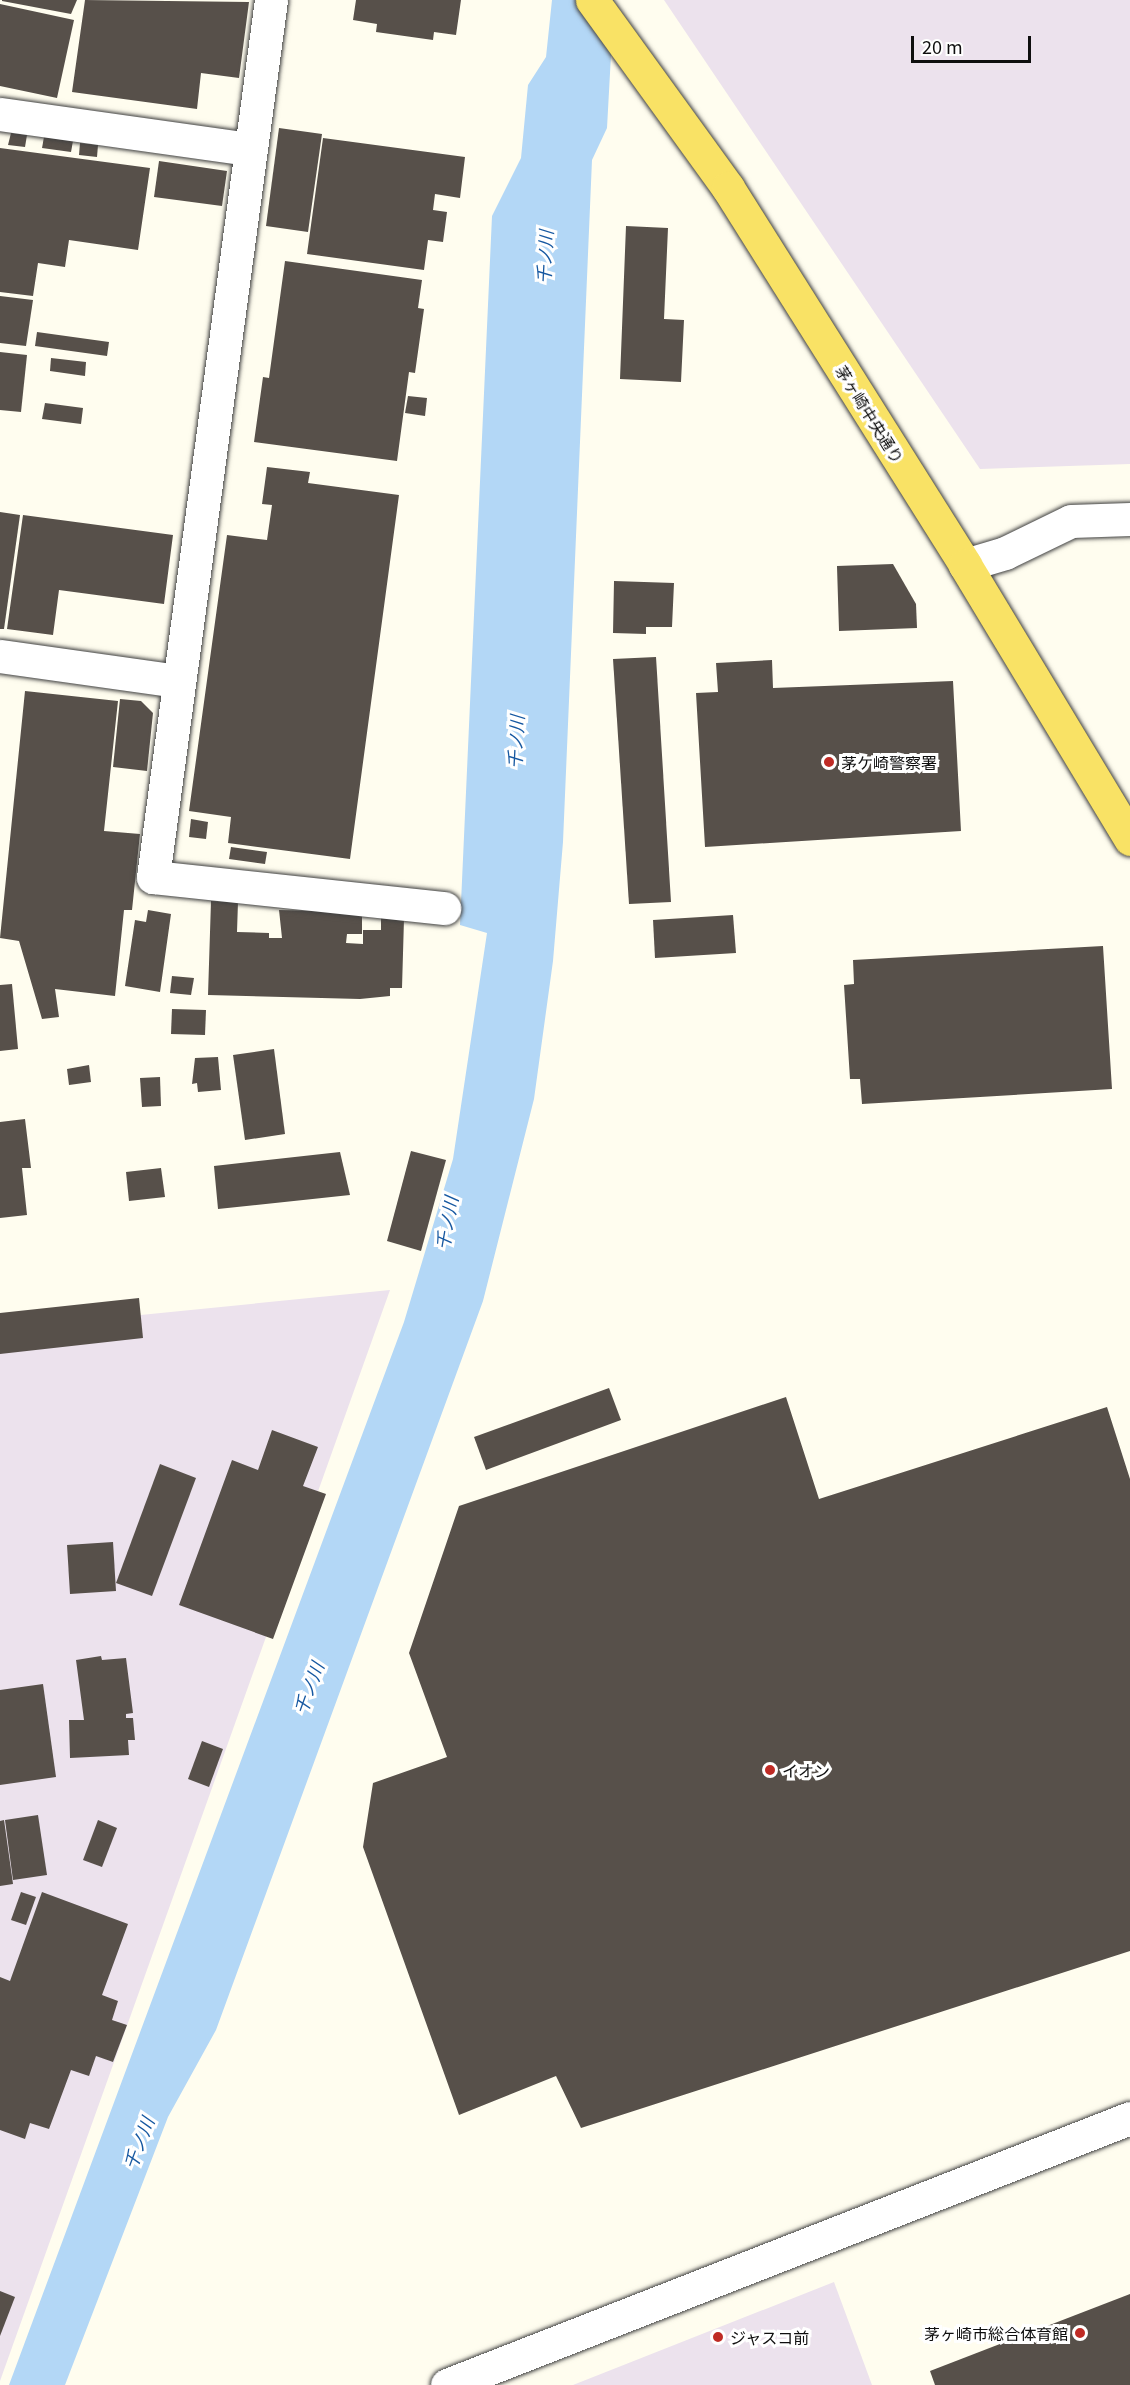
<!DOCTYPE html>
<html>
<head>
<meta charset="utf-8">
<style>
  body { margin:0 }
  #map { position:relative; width:1130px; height:2385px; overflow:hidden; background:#fffdef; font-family:Georgia,"Noto Sans JP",serif }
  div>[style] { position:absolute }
  .industrial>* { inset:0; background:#ece2ed }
  .water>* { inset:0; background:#b3d7f6 }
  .building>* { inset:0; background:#57504a }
  .roads { filter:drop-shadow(0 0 2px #414141) drop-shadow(0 0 2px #414141) }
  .minor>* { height:33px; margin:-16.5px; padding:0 16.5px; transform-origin:16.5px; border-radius:16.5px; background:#fff }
  .major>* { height:33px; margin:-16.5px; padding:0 16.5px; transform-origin:16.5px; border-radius:16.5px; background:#f9e265 }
  .dots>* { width:16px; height:16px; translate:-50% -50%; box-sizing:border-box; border:3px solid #fff; border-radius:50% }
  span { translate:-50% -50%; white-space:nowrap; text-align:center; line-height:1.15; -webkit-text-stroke:6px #fff; paint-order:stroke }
  .street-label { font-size:16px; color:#0e0e0e }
  .poi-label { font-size:16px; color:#0e0e0e }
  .left { translate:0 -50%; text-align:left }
  .right { translate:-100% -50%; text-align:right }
  .water-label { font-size:18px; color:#1658a1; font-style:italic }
  .scale { position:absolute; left:911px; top:36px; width:120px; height:27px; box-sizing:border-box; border:3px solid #0e0e0e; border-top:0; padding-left:8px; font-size:18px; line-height:21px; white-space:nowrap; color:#0e0e0e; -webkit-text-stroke:4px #fff; paint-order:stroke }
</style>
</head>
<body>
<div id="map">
  <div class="industrial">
    <div style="clip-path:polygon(664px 0,1130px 0,1130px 464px,980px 469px)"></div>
    <div style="clip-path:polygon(390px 1290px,0 2381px,0 1329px)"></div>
    <div style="clip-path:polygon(834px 2282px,872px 2385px,573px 2385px)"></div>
  </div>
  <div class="water">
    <div style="clip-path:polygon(552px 0,614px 0,607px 128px,592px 160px,563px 842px,553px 961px,534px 1099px,483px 1301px,216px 2030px,168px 2117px,65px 2385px,9px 2385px,404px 1322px,453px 1159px,487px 933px,460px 925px,492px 216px,521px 158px,528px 85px,546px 57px)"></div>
  </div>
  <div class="building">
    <div style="clip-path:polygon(77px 0,71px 14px,2px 1px,2px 0)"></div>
    <div style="clip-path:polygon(85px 0,249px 2px,239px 78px,201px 73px,197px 109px,72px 92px)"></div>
    <div style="clip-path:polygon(356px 0,461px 0,456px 35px,434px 32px,433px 40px,376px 32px,377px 24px,353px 20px)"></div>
    <div style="clip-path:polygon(0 4px,74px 20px,57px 98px,0 86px)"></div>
    <div style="clip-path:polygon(279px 128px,322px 134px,308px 232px,266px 226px)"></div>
    <div style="clip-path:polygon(11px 133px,27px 135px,25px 147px,8px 145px)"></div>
    <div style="clip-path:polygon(44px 137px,73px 141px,71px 152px,42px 148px)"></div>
    <div style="clip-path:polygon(323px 138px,465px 157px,460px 198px,435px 194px,433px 210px,447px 212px,443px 242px,428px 240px,424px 270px,307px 254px)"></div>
    <div style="clip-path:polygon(80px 143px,98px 145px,97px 157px,79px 155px)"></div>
    <div style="clip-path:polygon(0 148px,150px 168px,138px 250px,69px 240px,65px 267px,38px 263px,33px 296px,0 292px)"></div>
    <div style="clip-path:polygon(159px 161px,227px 171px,222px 206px,154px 197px)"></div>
    <div style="clip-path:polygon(626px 226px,668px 228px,664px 319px,684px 320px,681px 382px,620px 379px)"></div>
    <div style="clip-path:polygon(285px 261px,422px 280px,418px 308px,424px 309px,415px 373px,409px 372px,397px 461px,254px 442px,263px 377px,269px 378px)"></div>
    <div style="clip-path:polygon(0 296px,33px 300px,26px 346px,0 343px)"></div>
    <div style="clip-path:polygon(37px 332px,109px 342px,107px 356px,35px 346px)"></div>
    <div style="clip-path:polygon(0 352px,27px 355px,21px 412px,0 410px)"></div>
    <div style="clip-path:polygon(51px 358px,86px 362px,85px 376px,50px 371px)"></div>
    <div style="clip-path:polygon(408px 396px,427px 398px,425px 416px,405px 413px)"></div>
    <div style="clip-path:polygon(45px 403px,83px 408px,81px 424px,42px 419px)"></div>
    <div style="clip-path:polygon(267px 467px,310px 472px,308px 483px,399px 495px,350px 859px,228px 843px,231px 817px,189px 811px,227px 535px,267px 540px,272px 505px,262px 504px)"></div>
    <div style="clip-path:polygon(0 512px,20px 515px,4px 629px,0 629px)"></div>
    <div style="clip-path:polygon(23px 515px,173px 535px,164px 604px,59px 590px,53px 635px,7px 629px)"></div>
    <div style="clip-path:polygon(893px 564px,916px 604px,917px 628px,839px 631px,837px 566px)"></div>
    <div style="clip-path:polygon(614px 581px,674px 583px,672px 627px,646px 627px,646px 634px,613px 633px)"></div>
    <div style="clip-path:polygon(656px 657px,671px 902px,629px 904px,613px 659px)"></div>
    <div style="clip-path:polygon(772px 660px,773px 688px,953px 681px,961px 831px,705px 847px,696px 693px,718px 692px,716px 663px)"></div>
    <div style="clip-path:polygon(25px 691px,118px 701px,104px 831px,140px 834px,132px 910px,124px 910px,115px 996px,55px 989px,59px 1017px,42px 1019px,19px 941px,0 938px)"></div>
    <div style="clip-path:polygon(120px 699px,141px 701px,153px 713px,147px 771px,113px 767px)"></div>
    <div style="clip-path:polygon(191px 819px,208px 822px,206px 839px,189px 837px)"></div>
    <div style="clip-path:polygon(231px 847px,267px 852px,265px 864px,229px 859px)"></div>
    <div style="clip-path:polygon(211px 901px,238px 902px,237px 932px,269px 933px,269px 938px,282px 938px,279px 910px,362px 912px,362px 934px,347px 934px,346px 943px,363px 944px,363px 930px,381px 930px,381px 918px,404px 919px,402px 988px,390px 988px,390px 996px,360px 999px,208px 995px)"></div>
    <div style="clip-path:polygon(148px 910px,171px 914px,160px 992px,125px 986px,135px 920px,146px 922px)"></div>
    <div style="clip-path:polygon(733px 915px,736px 953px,655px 958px,653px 920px)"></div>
    <div style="clip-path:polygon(1103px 946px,1112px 1089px,862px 1104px,860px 1079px,850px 1079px,844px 985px,854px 984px,853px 960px)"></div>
    <div style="clip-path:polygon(172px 976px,194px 978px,191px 995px,170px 993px)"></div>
    <div style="clip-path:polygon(12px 984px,18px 1049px,0 1051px,0 985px)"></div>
    <div style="clip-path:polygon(172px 1009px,206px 1010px,205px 1035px,171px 1034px)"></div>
    <div style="clip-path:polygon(274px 1049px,285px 1134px,245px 1140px,233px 1055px)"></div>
    <div style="clip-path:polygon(218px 1057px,221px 1090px,198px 1092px,197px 1083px,192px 1084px,195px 1058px)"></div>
    <div style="clip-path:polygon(89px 1065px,91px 1082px,69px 1085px,67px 1069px)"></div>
    <div style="clip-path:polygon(160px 1077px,161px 1106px,142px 1107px,140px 1078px)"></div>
    <div style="clip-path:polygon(25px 1119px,31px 1168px,22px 1168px,27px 1215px,0 1218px,0 1122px)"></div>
    <div style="clip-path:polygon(411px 1151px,446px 1160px,421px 1251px,387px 1241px)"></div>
    <div style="clip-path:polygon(340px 1152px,350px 1195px,218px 1209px,214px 1166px)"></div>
    <div style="clip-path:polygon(161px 1168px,165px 1197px,129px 1201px,126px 1172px)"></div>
    <div style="clip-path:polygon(139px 1298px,143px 1338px,0 1354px,0 1313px)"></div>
    <div style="clip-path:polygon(609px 1388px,621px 1420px,486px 1470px,474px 1437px)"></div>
    <div style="clip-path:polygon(786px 1397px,819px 1499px,1107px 1407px,1130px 1479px,1130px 1951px,581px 2128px,556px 2076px,459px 2115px,363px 1847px,373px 1783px,447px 1757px,409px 1653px,459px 1506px)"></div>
    <div style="clip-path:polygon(272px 1430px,318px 1447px,303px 1486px,326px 1494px,273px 1639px,179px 1605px,232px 1460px,258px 1470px)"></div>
    <div style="clip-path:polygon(160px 1464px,196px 1478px,152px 1596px,116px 1583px)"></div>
    <div style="clip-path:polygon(113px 1542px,116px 1591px,70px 1594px,67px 1545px)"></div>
    <div style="clip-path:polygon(101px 1656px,102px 1660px,126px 1658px,133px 1713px,126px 1714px,126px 1718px,133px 1718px,135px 1740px,128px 1740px,129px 1755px,70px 1758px,69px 1720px,84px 1720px,76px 1660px)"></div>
    <div style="clip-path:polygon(43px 1684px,56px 1777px,0 1785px,0 1690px)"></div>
    <div style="clip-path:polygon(202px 1741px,223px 1749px,209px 1787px,188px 1779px)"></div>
    <div style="clip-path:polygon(38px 1815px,47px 1875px,13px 1880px,5px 1820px)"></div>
    <div style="clip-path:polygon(4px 1820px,13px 1884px,0 1886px,0 1821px)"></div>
    <div style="clip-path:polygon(98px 1820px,117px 1828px,102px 1867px,83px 1860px)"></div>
    <div style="clip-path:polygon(21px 1892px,36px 1897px,26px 1925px,11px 1920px)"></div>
    <div style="clip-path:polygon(42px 1892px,128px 1924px,102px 1995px,118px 2001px,112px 2020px,127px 2025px,113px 2062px,96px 2056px,89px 2076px,71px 2070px,49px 2129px,30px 2123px,25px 2139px,0 2130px,0 1977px,10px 1981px)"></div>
    <div style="clip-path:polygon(0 2291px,15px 2297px,0 2336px)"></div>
    <div style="clip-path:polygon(1130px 2294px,1130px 2385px,935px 2385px,930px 2371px)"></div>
  </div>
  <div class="roads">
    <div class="minor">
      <div style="left:271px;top:0;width:885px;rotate:97.66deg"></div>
      <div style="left:153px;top:877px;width:293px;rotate:6.1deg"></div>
      <div style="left:0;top:114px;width:250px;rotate:8deg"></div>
      <div style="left:965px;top:565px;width:42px;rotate:-16.7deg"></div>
      <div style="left:1005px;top:553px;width:73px;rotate:-25.9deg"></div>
      <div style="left:1071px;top:521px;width:59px;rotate:-1.9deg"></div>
      <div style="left:0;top:656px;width:180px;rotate:8deg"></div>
      <div style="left:447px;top:2385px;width:733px;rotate:-21.35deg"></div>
    </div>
    <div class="major">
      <div style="left:592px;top:0;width:232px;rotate:54.1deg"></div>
      <div style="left:728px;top:188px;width:445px;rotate:57.8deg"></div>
      <div style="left:965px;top:565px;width:320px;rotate:58.9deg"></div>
    </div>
  </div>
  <div class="dots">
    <div style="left:829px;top:762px;background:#bf2b25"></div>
    <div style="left:770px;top:1770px;background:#bf2b25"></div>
    <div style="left:1080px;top:2333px;background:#bf2b25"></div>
    <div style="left:718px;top:2337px;background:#bf2b25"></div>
  </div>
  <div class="street-label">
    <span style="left:870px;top:414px;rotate:58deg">茅ヶ崎中央通り</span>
  </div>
  <div class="poi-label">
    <span class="left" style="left:841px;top:762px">茅ケ崎警察署</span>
    <span class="left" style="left:782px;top:1770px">イオン</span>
    <span class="right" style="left:1068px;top:2333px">茅ヶ崎市総合体育館</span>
    <span class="left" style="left:730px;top:2337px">ジャスコ前</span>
  </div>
  <div class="water-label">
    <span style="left:544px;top:257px;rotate:-87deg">千ノ川</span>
    <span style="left:515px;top:742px;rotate:-87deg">千ノ川</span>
    <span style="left:446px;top:1223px;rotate:-80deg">千ノ川</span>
    <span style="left:308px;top:1688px;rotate:-70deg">千ノ川</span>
    <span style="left:138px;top:2143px;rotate:-69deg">千ノ川</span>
  </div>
  <div class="scale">20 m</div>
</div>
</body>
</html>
